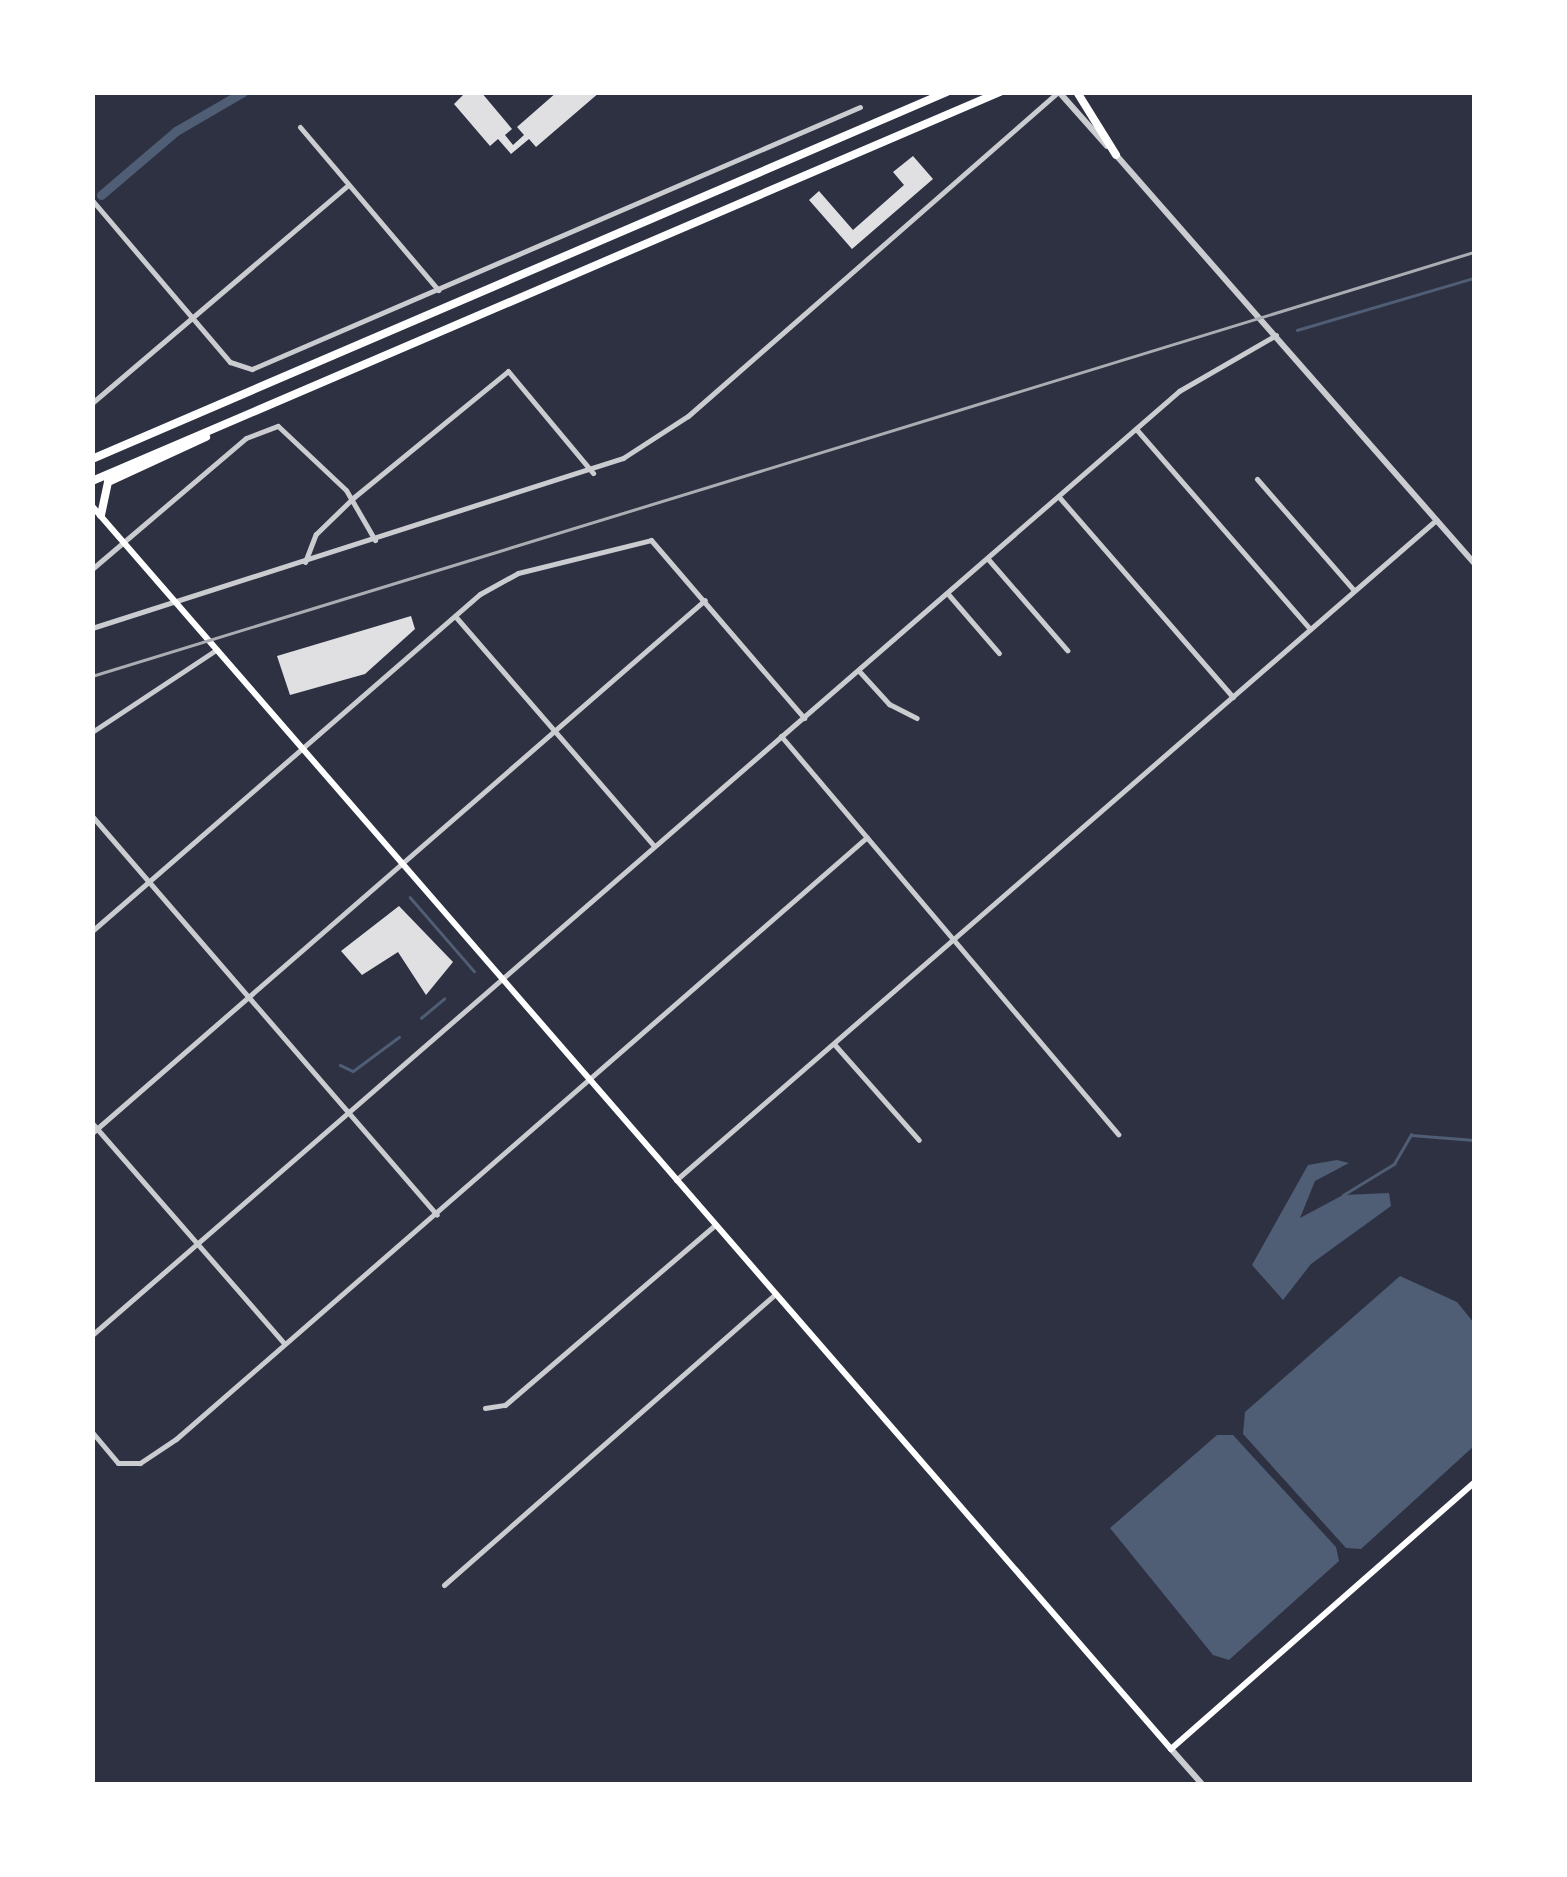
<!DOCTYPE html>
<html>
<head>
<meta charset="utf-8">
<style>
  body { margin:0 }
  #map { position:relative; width:1567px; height:1877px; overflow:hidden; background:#2d3142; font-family:"Work Sans",sans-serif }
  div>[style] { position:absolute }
  .water>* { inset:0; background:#4f5d75 }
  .stream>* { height:2.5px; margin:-1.25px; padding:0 1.25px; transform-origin:1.25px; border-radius:1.25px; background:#4f5d75 }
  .canal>* { height:9px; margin:-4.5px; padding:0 4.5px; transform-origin:4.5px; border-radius:4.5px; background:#4f5d75 }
  .building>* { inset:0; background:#e0e0e3 }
  .minor>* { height:5px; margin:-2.5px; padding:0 2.5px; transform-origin:2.5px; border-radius:2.5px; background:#caccd0 }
  .tertiary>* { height:6px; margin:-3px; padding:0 3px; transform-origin:3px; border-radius:3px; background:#caccd0 }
  .secondary>* { height:6px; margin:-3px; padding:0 3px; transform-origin:3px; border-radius:3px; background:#fff }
  .trunk>* { height:8px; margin:-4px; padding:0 4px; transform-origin:4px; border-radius:4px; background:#fff }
  .rail>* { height:2.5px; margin:-1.25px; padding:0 1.25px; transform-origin:1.25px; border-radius:1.25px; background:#abadb3 }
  span { translate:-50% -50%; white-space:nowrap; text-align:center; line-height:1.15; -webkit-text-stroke:8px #fff; paint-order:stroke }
  .frame { position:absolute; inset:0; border:95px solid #fff; pointer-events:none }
</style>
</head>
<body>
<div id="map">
  <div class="water">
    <div style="clip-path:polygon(1337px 1160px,1349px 1163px,1315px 1181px,1300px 1218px,1343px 1195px,1389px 1193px,1391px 1206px,1311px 1264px,1283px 1300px,1252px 1265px,1308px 1165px)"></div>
    <div style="clip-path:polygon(1400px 1276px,1457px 1302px,1474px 1323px,1474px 1446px,1361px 1549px,1346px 1548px,1243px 1434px,1245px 1412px)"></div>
    <div style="clip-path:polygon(1217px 1435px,1233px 1435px,1336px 1547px,1339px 1561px,1229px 1660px,1213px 1655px,1110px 1528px)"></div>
  </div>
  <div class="stream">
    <div style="left:1297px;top:330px;width:184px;rotate:-16.4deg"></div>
    <div style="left:410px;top:897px;width:98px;rotate:49.1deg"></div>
    <div style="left:421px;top:1018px;width:30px;rotate:-40deg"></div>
    <div style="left:340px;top:1065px;width:14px;rotate:25deg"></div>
    <div style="left:353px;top:1071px;width:57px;rotate:-36.5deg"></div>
    <div style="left:1343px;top:1195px;width:60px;rotate:-31.3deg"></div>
    <div style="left:1394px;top:1164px;width:34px;rotate:-60deg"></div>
    <div style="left:1411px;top:1135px;width:63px;rotate:4.5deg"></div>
  </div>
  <div class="canal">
    <div style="left:101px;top:195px;width:99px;rotate:-40.5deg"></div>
    <div style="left:176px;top:131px;width:78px;rotate:-30.2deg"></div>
  </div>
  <div class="building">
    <div style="clip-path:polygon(466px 92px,481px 92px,512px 129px,505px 135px,513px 145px,524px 135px,517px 127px,557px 92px,600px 92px,536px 147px,529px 139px,511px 154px,498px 139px,490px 146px,454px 104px)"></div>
    <div style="clip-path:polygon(913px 156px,933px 179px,852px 249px,809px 200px,819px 191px,853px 230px,904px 185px,893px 172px)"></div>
    <div style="clip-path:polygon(411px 616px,415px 629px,365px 674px,290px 695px,277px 656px)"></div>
    <div style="clip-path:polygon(399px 906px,453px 962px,426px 995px,398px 952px,362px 975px,341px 951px)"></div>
  </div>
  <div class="minor">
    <div style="left:300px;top:127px;width:214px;rotate:49.7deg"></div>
    <div style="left:92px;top:200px;width:213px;rotate:49.6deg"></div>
    <div style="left:230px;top:362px;width:23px;rotate:18deg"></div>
    <div style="left:252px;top:369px;width:662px;rotate:-23.31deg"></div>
    <div style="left:92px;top:403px;width:335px;rotate:-40.4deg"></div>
    <div style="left:1137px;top:430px;width:262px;rotate:49deg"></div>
    <div style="left:1257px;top:479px;width:146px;rotate:48.9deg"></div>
    <div style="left:1059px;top:497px;width:265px;rotate:49deg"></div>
    <div style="left:988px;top:559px;width:121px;rotate:49deg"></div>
    <div style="left:305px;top:562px;width:30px;rotate:-69deg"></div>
    <div style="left:316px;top:534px;width:52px;rotate:-44.2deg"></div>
    <div style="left:353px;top:498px;width:200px;rotate:-39.3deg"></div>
    <div style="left:508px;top:371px;width:133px;rotate:50.2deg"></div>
    <div style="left:92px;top:569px;width:202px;rotate:-40.4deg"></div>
    <div style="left:246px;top:438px;width:34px;rotate:-21deg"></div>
    <div style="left:278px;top:426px;width:93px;rotate:43.3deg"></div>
    <div style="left:346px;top:490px;width:58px;rotate:59.9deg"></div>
    <div style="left:948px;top:594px;width:78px;rotate:49.2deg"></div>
    <div style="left:455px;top:616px;width:304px;rotate:49.1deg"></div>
    <div style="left:92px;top:628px;width:558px;rotate:-17.75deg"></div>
    <div style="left:623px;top:458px;width:77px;rotate:-32.9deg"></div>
    <div style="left:688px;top:416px;width:492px;rotate:-41.2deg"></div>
    <div style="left:859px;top:671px;width:45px;rotate:47.7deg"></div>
    <div style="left:889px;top:704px;width:31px;rotate:27deg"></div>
    <div style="left:92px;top:732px;width:149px;rotate:-33.5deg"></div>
    <div style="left:781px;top:736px;width:522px;rotate:49.74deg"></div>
    <div style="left:92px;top:816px;width:527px;rotate:49.15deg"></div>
    <div style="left:92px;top:931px;width:514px;rotate:-40.98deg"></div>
    <div style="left:480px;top:594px;width:43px;rotate:-28.9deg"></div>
    <div style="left:518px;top:573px;width:137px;rotate:-13.9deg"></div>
    <div style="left:651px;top:540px;width:235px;rotate:49.3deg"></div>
    <div style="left:834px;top:1044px;width:128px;rotate:48.5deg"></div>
    <div style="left:92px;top:1123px;width:292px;rotate:48.9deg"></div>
    <div style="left:92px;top:1133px;width:812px;rotate:-41.01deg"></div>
    <div style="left:676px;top:1180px;width:1007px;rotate:-40.97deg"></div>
    <div style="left:92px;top:1335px;width:1440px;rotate:-40.97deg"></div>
    <div style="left:1179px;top:391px;width:112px;rotate:-30deg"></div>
    <div style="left:485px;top:1408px;width:20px;rotate:-9deg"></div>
    <div style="left:505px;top:1405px;width:277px;rotate:-40.6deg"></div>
    <div style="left:92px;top:1432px;width:40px;rotate:50deg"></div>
    <div style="left:118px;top:1463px;width:22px"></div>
    <div style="left:140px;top:1463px;width:43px;rotate:-33.7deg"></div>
    <div style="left:176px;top:1439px;width:916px;rotate:-41.06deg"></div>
    <div style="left:444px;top:1585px;width:439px;rotate:-41.3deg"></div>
  </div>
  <div class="tertiary">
    <div style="left:1059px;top:92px;width:72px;rotate:48.4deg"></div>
    <div style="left:1116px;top:155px;width:543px;rotate:48.73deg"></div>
    <div style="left:1171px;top:1749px;width:47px;rotate:48.5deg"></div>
  </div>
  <div class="secondary">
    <div style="left:92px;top:506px;width:1646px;rotate:49.04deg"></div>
    <div style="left:1171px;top:1749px;width:403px;rotate:-41.3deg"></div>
  </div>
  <div class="trunk">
    <div style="left:1077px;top:92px;width:74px;rotate:58.2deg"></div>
    <div style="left:92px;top:459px;width:930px;rotate:-23.23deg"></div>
    <div style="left:92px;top:481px;width:988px;rotate:-23.19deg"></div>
    <div style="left:101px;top:515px;width:34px;rotate:-78deg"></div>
    <div style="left:108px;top:482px;width:108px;rotate:-24.7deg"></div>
  </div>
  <div class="rail">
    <div style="left:92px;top:676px;width:1446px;rotate:-17.06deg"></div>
  </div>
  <div class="frame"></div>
</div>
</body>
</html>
